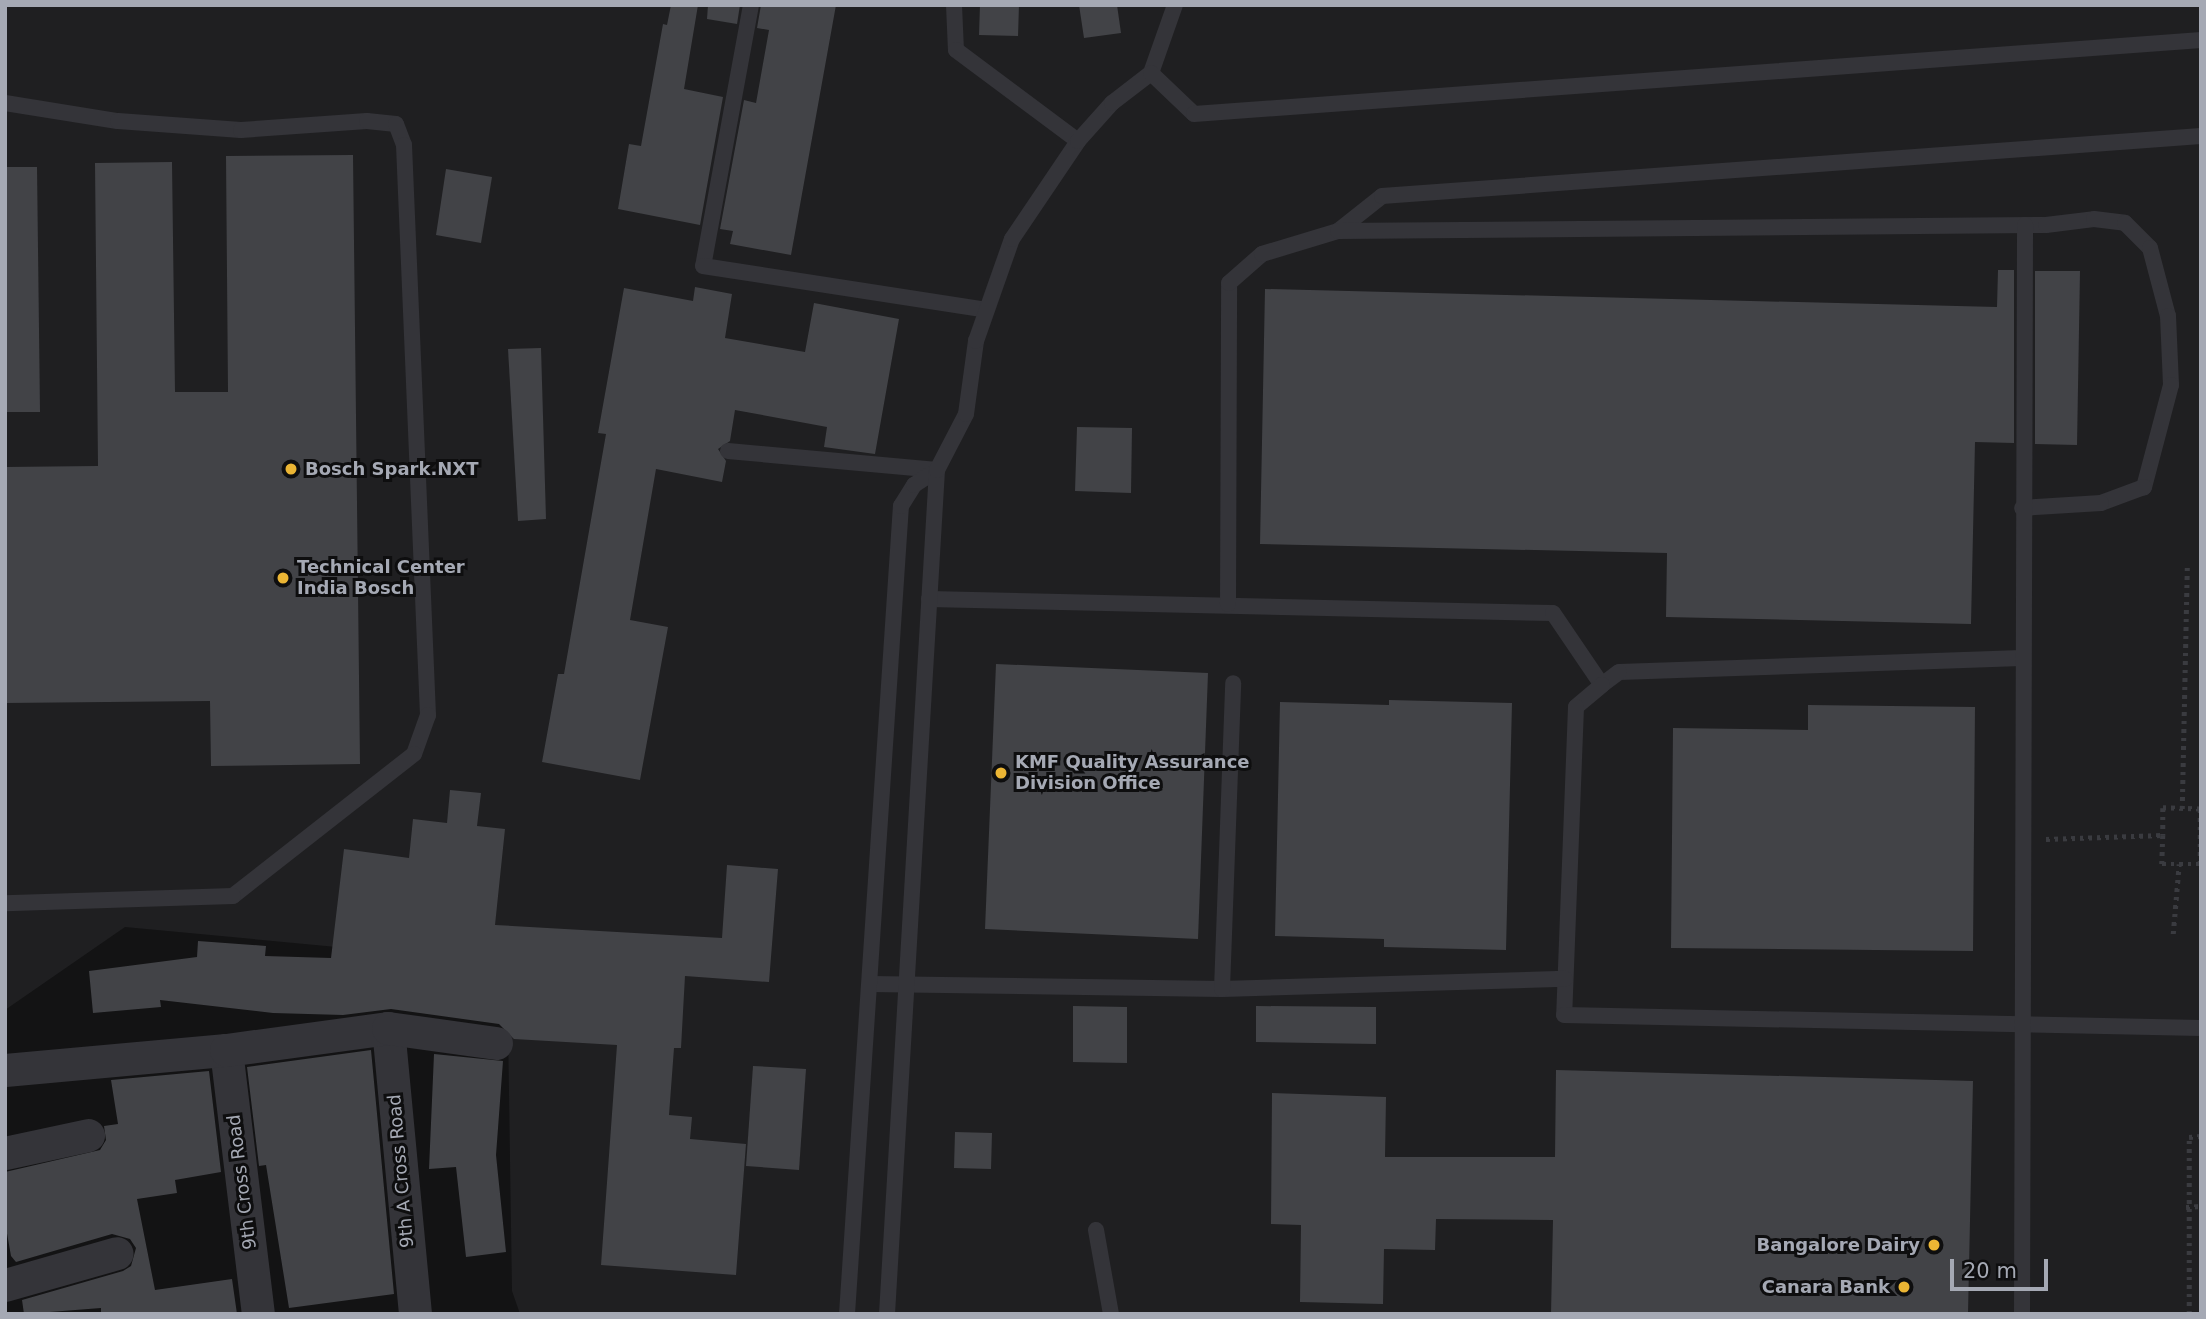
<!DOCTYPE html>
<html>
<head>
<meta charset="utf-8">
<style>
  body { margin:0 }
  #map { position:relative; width:2206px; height:1319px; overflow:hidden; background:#131314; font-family:"DejaVu Sans",sans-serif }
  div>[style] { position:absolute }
  .built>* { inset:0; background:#1f1f21 }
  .building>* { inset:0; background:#424347 }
  .path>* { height:4.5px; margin-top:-2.25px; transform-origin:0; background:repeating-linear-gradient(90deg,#3a3b40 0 3.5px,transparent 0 8.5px) }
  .service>* { height:16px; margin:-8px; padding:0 8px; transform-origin:8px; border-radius:8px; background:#343439 }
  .minor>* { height:33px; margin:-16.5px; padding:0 16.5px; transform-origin:16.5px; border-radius:16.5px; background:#343439 }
  .dots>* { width:19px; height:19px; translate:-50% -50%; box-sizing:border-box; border:4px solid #0e0e0f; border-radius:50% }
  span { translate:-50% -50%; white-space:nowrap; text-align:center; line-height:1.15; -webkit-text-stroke:6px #0e0e0f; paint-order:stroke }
  .poi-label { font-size:18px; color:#a5a9b4; font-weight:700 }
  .left { translate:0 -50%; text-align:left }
  .right { translate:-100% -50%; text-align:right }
  .street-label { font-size:18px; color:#a5a9b4 }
  .frame { position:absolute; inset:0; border:7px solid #a5a9b4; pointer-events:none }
  .scale { position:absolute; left:1950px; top:1259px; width:98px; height:32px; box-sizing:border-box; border:4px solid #a5a9b4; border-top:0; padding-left:9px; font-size:21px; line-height:24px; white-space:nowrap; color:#a5a9b4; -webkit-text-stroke:5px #0e0e0f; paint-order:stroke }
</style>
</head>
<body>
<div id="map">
  <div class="built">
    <div style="clip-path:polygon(5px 5px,2201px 5px,2201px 1314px,520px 1314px,512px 1291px,507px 963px,125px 927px,5px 1010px)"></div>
  </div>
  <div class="building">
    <div style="clip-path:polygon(671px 5px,698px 5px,684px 89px,723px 97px,700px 225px,618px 209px,629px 144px,641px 146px,663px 24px,667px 25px)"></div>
    <div style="clip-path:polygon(708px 5px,740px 5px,737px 24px,707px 19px)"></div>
    <div style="clip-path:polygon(761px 5px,836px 5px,791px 255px,730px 244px,733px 231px,720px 229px,744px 100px,756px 103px,769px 30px,757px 28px)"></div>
    <div style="clip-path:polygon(980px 5px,1019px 5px,1018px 36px,979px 35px)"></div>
    <div style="clip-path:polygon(1079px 5px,1117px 5px,1121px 33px,1084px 38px)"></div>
    <div style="clip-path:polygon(353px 155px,360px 764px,211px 766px,210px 701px,5px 703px,5px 467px,98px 466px,95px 163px,172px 162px,175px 392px,228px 392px,226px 156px)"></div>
    <div style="clip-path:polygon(5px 167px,37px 167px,40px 412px,5px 412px)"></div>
    <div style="clip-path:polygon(446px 169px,492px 177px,481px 243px,436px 235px)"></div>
    <div style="clip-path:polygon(1998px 270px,2014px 270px,2014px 443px,1975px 442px,1971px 624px,1666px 617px,1667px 553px,1260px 544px,1265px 289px,1997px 307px)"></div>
    <div style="clip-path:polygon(2035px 271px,2080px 271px,2077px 445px,2035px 444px)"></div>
    <div style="clip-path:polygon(695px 287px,732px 294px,725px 338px,805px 352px,814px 303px,899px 319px,875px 454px,824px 447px,827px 427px,735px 410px,730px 441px,718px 449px,726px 461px,722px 482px,656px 469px,630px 620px,668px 627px,640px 780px,542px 762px,558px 674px,564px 674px,606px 434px,598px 433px,624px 288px,693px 301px)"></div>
    <div style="clip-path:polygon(541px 348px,546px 519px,518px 521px,508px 349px)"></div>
    <div style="clip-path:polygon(1077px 427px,1132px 428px,1131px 493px,1075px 491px)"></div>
    <div style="clip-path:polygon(996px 664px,1208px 673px,1198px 939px,985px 929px)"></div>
    <div style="clip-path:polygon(1389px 700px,1512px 703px,1506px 950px,1384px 947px,1384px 939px,1275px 936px,1280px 702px,1389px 705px)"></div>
    <div style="clip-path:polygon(1808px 705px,1975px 707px,1973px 951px,1671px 948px,1673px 728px,1808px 730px)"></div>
    <div style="clip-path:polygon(450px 790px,481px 793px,477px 826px,505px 829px,495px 925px,722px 938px,727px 865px,778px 869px,769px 982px,685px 976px,681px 1048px,674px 1048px,669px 1115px,692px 1117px,690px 1139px,746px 1144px,736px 1275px,601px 1265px,617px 1045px,514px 1039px,499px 1024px,391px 1009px,343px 1015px,273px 1013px,160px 1000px,161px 1007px,93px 1013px,89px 971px,197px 957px,198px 941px,266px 946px,265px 956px,331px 958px,344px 849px,409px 858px,413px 819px,447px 823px)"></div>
    <div style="clip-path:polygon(1073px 1006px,1127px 1007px,1127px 1063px,1073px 1062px)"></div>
    <div style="clip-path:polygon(1256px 1006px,1376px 1007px,1376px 1044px,1256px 1042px)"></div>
    <div style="clip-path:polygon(371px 1050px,394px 1294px,289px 1308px,266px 1165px,259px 1166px,247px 1067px)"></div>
    <div style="clip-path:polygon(434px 1054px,503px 1061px,496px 1155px,506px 1252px,466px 1257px,456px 1167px,429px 1169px)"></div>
    <div style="clip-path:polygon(753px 1066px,806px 1069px,799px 1170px,746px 1166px)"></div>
    <div style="clip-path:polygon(1556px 1070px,1973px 1081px,1968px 1314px,1551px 1314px,1553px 1220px,1436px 1219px,1435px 1250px,1384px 1249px,1383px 1304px,1300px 1302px,1301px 1225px,1271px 1224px,1272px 1093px,1386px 1097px,1385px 1157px,1555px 1157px)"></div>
    <div style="clip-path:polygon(209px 1071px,221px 1172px,175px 1180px,177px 1193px,137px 1199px,155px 1290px,232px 1279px,237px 1314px,101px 1314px,101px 1308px,24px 1314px,22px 1300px,123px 1271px,131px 1266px,136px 1248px,130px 1239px,112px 1234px,16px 1262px,11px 1256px,5px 1222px,5px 1172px,100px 1150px,106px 1140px,104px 1126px,118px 1124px,111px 1080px)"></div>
    <div style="clip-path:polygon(955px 1132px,992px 1133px,991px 1169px,954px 1168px)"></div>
  </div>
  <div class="path">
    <div style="left:2182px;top:809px;width:242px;rotate:-88.8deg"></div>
    <div style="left:2046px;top:839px;width:117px;rotate:-2deg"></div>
    <div style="left:2163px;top:835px;width:29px;rotate:92deg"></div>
    <div style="left:2162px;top:864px;width:38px"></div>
    <div style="left:2200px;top:864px;width:55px;rotate:-90deg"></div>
    <div style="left:2200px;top:809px;width:37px;rotate:-178deg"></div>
    <div style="left:2163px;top:808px;width:27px;rotate:90deg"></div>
    <div style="left:2173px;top:934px;width:70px;rotate:-85.1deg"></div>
    <div style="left:2186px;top:1207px;width:15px;rotate:-4deg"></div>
    <div style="left:2189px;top:1314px;width:177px;rotate:-90deg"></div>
    <div style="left:2189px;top:1137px;width:12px;rotate:-5deg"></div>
  </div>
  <div class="service">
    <div style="left:751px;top:5px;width:265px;rotate:100.4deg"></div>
    <div style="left:703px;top:266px;width:287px;rotate:8.8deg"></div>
    <div style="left:954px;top:5px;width:45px;rotate:87.5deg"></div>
    <div style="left:956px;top:50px;width:152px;rotate:36.7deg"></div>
    <div style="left:1151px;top:73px;width:72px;rotate:-70.6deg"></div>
    <div style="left:5px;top:103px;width:114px;rotate:9.1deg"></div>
    <div style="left:118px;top:121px;width:123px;rotate:4.2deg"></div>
    <div style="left:241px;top:130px;width:126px;rotate:-4.1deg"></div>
    <div style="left:367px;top:121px;width:29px;rotate:6deg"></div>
    <div style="left:396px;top:124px;width:22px;rotate:69deg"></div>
    <div style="left:404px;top:145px;width:571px;rotate:87.59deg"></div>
    <div style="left:428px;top:715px;width:41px;rotate:109.7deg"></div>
    <div style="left:414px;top:754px;width:230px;rotate:141.9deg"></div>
    <div style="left:233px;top:896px;width:228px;rotate:178.2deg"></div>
    <div style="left:1338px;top:231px;width:56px;rotate:-38.5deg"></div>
    <div style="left:1382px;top:196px;width:821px;rotate:-4.19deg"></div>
    <div style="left:728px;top:451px;width:210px;rotate:5.2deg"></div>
    <div style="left:929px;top:599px;width:624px;rotate:1.29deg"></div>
    <div style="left:1553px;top:613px;width:87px;rotate:55.8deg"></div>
    <div style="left:1228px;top:604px;width:321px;rotate:-89.8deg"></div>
    <div style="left:1229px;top:283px;width:44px;rotate:-41.3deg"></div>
    <div style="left:1262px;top:254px;width:79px;rotate:-16.8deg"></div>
    <div style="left:1338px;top:231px;width:708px;rotate:-0.49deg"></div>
    <div style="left:2046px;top:225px;width:48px;rotate:-7.1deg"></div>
    <div style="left:2094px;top:219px;width:31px;rotate:7deg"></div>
    <div style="left:2125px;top:223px;width:35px;rotate:45deg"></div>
    <div style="left:2150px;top:248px;width:70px;rotate:75.2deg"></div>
    <div style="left:2168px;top:316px;width:69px;rotate:87.5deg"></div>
    <div style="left:2171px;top:385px;width:106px;rotate:104.8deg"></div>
    <div style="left:2144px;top:487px;width:46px;rotate:159.6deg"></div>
    <div style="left:2101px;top:503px;width:79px;rotate:176.4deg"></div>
    <div style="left:2021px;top:658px;width:402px;rotate:178deg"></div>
    <div style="left:1619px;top:672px;width:21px;rotate:143deg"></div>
    <div style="left:1602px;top:685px;width:34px;rotate:140deg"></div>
    <div style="left:1576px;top:707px;width:308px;rotate:92.2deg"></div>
    <div style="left:1564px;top:1015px;width:637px;rotate:1.17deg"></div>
    <div style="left:870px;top:984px;width:352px;rotate:0.8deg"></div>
    <div style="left:1222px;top:989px;width:343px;rotate:-1.7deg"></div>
    <div style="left:1222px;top:989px;width:306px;rotate:-87.9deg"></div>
    <div style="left:1096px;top:1230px;width:85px;rotate:79.9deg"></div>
    <div style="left:847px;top:1314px;width:810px;rotate:-86.18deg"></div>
    <div style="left:901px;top:506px;width:25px;rotate:-58deg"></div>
    <div style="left:914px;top:485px;width:27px;rotate:-33deg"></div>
    <div style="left:887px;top:1314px;width:845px;rotate:-86.61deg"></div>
    <div style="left:937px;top:470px;width:63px;rotate:-62.6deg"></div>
    <div style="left:966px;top:414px;width:74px;rotate:-82.2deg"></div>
    <div style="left:976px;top:341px;width:108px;rotate:-70.6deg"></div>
    <div style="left:1012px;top:239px;width:118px;rotate:-56deg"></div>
    <div style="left:1078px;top:141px;width:51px;rotate:-48.2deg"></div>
    <div style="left:1112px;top:103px;width:49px;rotate:-37.6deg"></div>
    <div style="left:1151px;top:73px;width:59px;rotate:43.6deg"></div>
    <div style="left:1194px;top:114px;width:1010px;rotate:-4.2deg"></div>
    <div style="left:2022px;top:1314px;width:1089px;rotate:-89.84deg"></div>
  </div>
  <div class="minor">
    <div style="left:388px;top:1028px;width:287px;rotate:84.6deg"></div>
    <div style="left:226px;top:1050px;width:266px;rotate:83.1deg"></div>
    <div style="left:5px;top:1070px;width:222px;rotate:-5.2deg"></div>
    <div style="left:226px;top:1050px;width:163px;rotate:-7.7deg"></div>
    <div style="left:388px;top:1028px;width:109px;rotate:7.9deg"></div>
    <div style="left:5px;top:1153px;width:85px;rotate:-12.2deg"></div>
    <div style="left:5px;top:1285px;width:116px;rotate:-15.9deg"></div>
  </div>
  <div class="dots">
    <div style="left:291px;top:469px;background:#ebb534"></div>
    <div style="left:283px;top:578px;background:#ebb534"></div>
    <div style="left:1001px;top:773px;background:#ebb534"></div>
    <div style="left:1934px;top:1245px;background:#ebb534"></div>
    <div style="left:1904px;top:1287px;background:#ebb534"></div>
  </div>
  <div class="poi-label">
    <span class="left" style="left:305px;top:469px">Bosch Spark.NXT</span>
    <span class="left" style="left:297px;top:578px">Technical Center<br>India Bosch</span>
    <span class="left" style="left:1015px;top:773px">KMF Quality Assurance<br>Division Office</span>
    <span class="right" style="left:1920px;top:1245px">Bangalore Dairy</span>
    <span class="right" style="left:1890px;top:1287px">Canara Bank</span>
  </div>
  <div class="street-label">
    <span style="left:401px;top:1171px;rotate:-95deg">9th A Cross Road</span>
    <span style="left:242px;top:1182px;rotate:-97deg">9th Cross Road</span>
  </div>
  <div class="frame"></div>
  <div class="scale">20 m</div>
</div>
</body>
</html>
